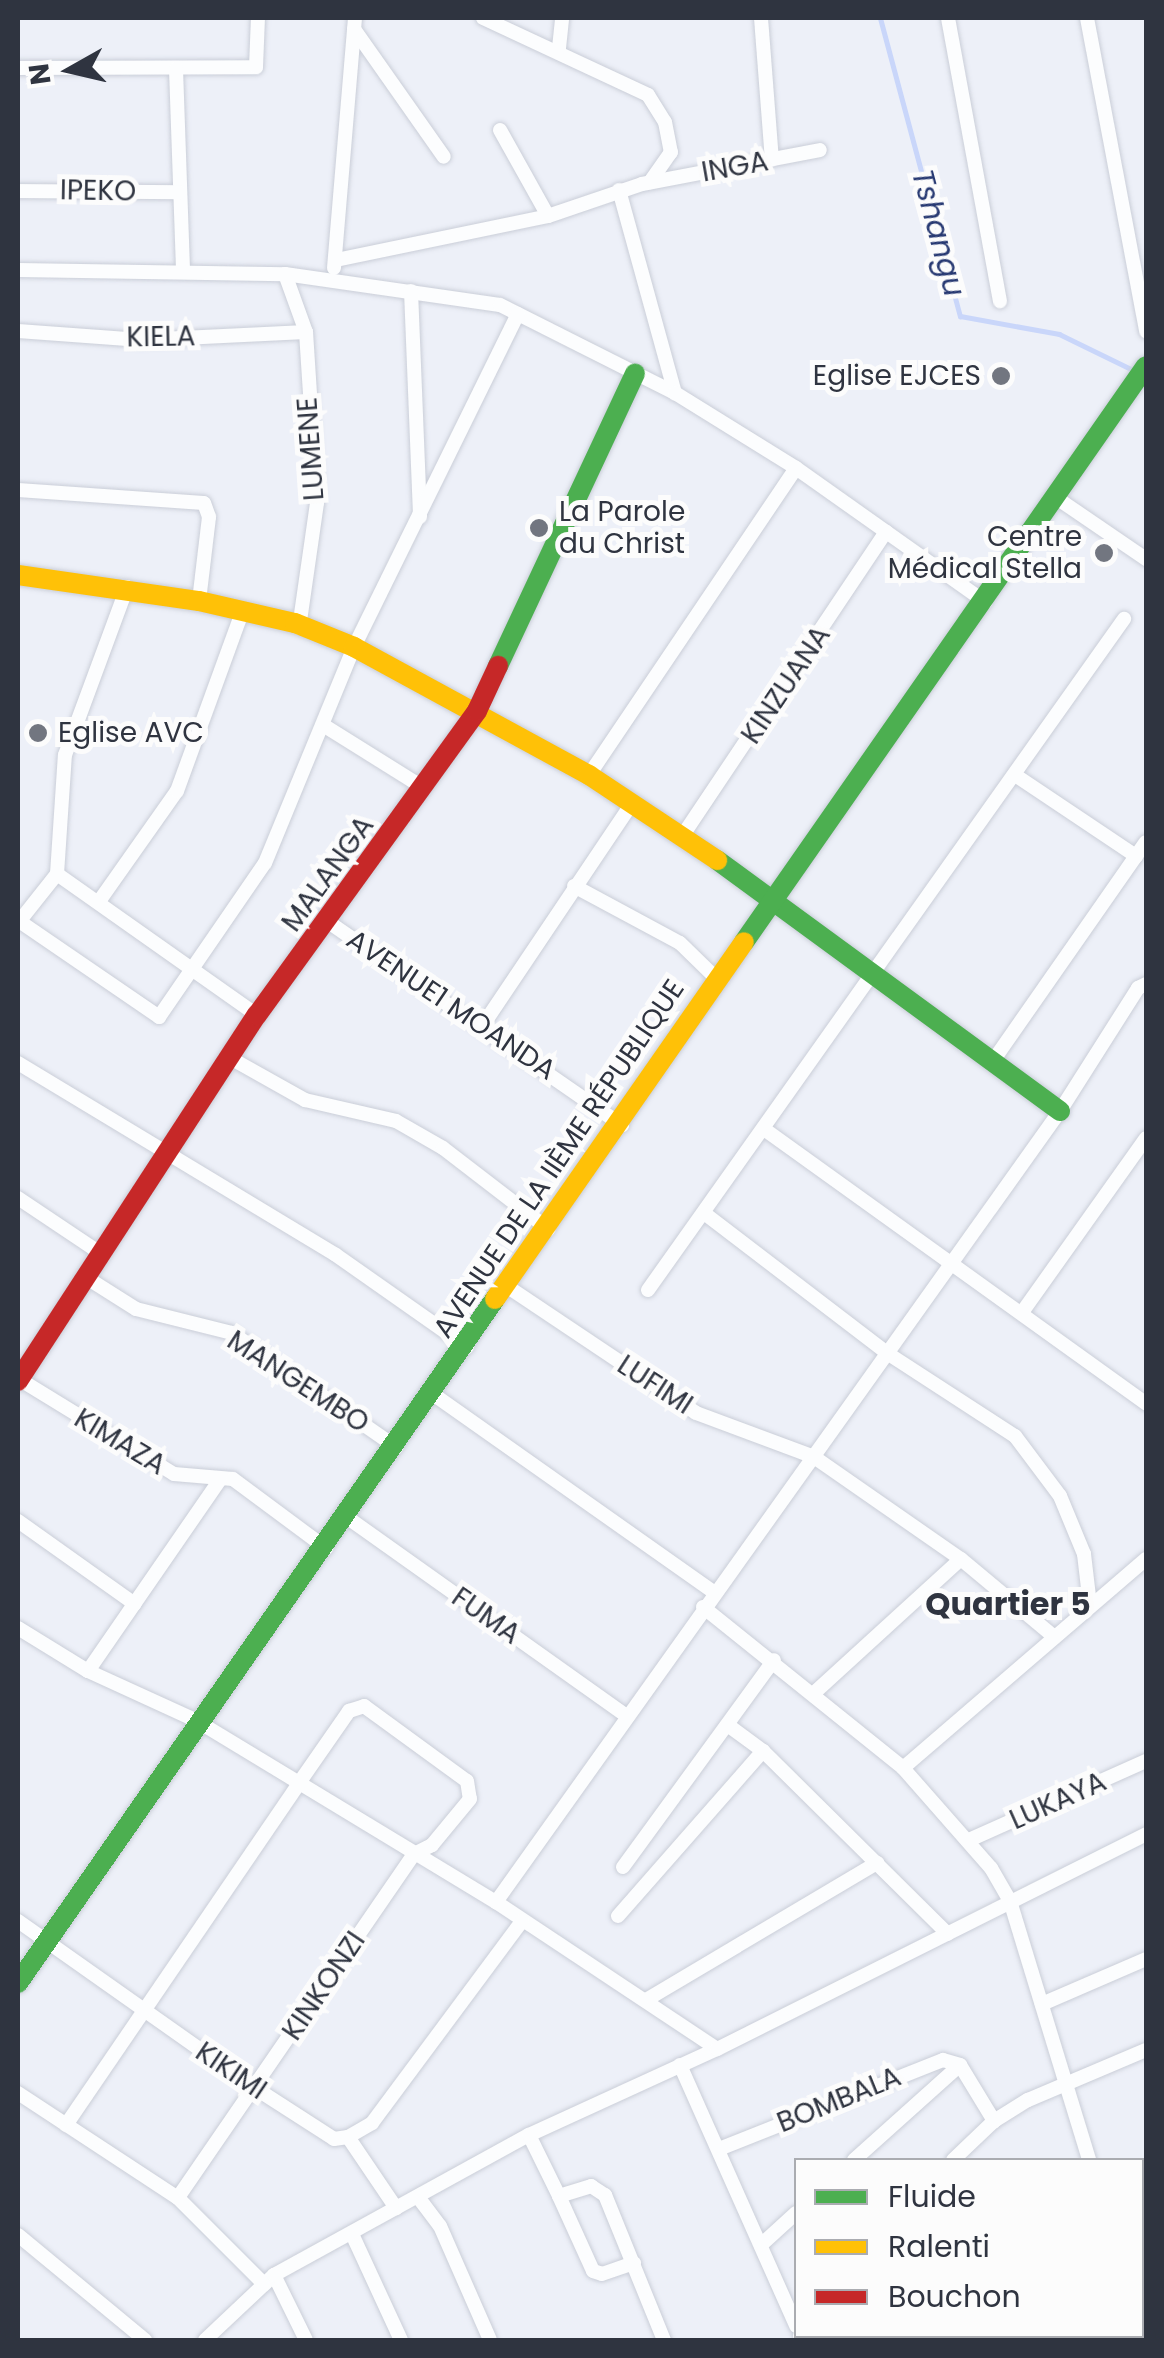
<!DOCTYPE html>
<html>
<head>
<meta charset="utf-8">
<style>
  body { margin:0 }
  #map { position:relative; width:1164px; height:2358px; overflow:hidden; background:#edf0f8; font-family:Poppins,sans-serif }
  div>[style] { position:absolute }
  .stream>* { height:5px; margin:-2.5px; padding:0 2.5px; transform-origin:2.5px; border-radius:2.5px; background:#c9d6fa }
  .roads { filter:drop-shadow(0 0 2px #caced8) drop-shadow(0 0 2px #caced8) }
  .street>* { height:14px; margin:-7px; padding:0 7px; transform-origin:7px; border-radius:7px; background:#fcfdfe }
  .fast>* { height:20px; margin:-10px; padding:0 10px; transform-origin:10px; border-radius:10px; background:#4caf50 }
  .slow>* { height:20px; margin:-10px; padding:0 10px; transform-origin:10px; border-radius:10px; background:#ffc107 }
  .jam>* { height:20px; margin:-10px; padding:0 10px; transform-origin:10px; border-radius:10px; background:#c62828 }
  .dots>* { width:28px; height:28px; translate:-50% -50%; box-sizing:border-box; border:5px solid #fcfcfc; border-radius:50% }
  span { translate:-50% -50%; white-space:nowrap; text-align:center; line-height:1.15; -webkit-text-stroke:10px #fcfcfc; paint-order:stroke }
  .street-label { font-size:28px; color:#2f3440 }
  .poi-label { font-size:28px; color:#2f3440 }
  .right { translate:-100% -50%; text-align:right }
  .left { translate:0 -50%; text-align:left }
  .water-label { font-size:30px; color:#273972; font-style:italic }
  .quarter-label { font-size:32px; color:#2f3440; font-weight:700 }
  .frame { position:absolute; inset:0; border:20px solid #2f3440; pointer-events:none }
  .legend { position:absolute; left:794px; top:2158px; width:350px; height:180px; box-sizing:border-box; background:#fcfcfc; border:2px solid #aaacb1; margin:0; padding:12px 18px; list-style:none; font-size:30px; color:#2f3440 }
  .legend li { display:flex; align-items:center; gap:20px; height:50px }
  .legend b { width:50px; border:2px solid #aaacb1 }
  .north { position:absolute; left:20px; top:20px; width:100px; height:100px; -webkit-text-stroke:8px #fcfcfc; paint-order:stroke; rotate:262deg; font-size:28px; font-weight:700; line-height:40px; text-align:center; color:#2f3440 }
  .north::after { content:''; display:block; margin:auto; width:35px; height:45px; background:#2f3440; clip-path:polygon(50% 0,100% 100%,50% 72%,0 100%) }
</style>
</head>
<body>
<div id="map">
  <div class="stream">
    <div style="left:880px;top:18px;width:309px;rotate:75deg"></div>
    <div style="left:960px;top:316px;width:101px;rotate:10.3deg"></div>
    <div style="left:1059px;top:334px;width:85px;rotate:26deg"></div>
  </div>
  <div class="roads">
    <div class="street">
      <div style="left:483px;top:18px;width:182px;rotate:25deg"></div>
      <div style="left:648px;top:95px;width:32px;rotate:58deg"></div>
      <div style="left:665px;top:122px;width:31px;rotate:79deg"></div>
      <div style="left:671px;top:152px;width:37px;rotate:125deg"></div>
      <div style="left:761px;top:18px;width:142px;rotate:85.6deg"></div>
      <div style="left:948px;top:18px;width:288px;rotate:79.6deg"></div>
      <div style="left:1087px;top:18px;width:319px;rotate:79.3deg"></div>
      <div style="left:354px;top:29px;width:156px;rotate:54.9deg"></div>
      <div style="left:559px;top:48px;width:30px;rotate:-84deg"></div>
      <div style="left:18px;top:68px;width:238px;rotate:-0.2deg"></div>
      <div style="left:256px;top:67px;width:49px;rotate:-87.7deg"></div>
      <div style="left:176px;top:69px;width:200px;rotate:88deg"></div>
      <div style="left:500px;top:130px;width:98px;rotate:60.8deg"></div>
      <div style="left:619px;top:190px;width:211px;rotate:74.6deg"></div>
      <div style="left:18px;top:191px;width:161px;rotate:0.4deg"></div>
      <div style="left:336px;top:260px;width:217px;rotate:-11.7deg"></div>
      <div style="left:548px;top:216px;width:99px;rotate:-18.8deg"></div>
      <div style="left:642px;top:184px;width:181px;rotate:-10.8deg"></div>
      <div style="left:334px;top:268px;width:251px;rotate:-85.2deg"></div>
      <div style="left:18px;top:270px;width:267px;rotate:0.9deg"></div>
      <div style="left:285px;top:274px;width:217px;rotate:8.2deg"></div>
      <div style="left:500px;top:305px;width:196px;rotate:26.7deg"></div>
      <div style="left:675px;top:393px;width:142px;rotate:31.8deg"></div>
      <div style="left:796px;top:468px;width:232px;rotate:35.3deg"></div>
      <div style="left:285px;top:274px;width:62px;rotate:70.1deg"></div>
      <div style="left:306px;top:332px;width:171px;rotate:86.3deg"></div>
      <div style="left:317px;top:503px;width:126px;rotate:98.2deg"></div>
      <div style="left:411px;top:291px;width:226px;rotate:87.7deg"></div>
      <div style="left:18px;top:331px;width:123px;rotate:4.2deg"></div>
      <div style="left:141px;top:340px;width:165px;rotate:-2.8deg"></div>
      <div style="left:18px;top:490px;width:186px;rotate:4deg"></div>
      <div style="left:204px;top:503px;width:15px;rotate:70deg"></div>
      <div style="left:209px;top:517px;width:85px;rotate:96.8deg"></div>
      <div style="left:1058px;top:499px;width:107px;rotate:34.3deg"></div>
      <div style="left:323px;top:725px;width:119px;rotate:32deg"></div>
      <div style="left:589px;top:775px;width:370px;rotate:-56deg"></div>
      <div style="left:1015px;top:775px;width:146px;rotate:33.8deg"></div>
      <div style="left:683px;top:835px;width:365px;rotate:-56.2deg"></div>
      <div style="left:57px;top:874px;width:119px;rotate:-86.2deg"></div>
      <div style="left:65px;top:755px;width:179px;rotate:-69.7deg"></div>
      <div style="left:57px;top:874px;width:245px;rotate:35.2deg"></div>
      <div style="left:574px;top:886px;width:120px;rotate:28.3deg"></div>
      <div style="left:680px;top:943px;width:49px;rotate:44.2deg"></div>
      <div style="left:100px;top:900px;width:133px;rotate:-54.8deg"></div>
      <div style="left:177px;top:791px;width:190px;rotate:-70deg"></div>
      <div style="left:19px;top:921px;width:170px;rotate:34.4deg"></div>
      <div style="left:159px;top:1017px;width:187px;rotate:-55.5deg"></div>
      <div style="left:265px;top:863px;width:234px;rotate:-67.6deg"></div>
      <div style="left:354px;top:647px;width:371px;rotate:-63.8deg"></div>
      <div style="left:327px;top:921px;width:359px;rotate:34.7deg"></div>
      <div style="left:18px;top:923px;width:63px;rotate:-51.5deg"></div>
      <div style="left:483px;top:1025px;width:267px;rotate:-56.1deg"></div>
      <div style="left:232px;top:1059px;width:84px;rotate:29.3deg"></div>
      <div style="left:305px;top:1100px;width:93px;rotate:13deg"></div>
      <div style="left:396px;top:1121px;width:54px;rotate:29.9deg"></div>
      <div style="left:443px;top:1148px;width:133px;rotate:37.6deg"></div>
      <div style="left:993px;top:1061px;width:267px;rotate:-55.1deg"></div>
      <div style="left:18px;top:1063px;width:371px;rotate:31.1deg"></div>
      <div style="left:336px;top:1255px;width:160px;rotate:35.1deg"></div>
      <div style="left:764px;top:1129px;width:471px;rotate:35.7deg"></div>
      <div style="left:18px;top:1198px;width:102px;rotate:33.8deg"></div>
      <div style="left:704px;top:1213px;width:230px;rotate:37.4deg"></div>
      <div style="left:887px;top:1353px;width:153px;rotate:33deg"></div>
      <div style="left:1015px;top:1436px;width:75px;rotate:53.1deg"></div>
      <div style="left:1060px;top:1496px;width:63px;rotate:67.5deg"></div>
      <div style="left:1084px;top:1554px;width:51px;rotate:83.3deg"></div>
      <div style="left:87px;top:1278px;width:58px;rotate:32.3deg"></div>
      <div style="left:136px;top:1309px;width:99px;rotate:14deg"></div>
      <div style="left:232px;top:1333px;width:200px;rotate:34.8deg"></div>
      <div style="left:508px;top:1287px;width:226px;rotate:33.8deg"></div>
      <div style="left:696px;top:1413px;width:126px;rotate:20.4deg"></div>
      <div style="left:814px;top:1457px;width:179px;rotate:34.8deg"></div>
      <div style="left:961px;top:1559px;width:120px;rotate:39.9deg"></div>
      <div style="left:648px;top:1290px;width:823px;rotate:-54.65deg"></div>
      <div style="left:1023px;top:1311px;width:212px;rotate:-54.6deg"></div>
      <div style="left:19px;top:1379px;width:182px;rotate:31.5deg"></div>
      <div style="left:174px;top:1474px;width:59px;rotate:4.8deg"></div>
      <div style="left:233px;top:1479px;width:116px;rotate:36.6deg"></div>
      <div style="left:430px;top:1392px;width:345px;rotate:35.2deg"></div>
      <div style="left:348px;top:1518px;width:339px;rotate:35.4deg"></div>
      <div style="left:18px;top:1521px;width:143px;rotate:35.4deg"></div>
      <div style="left:703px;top:1607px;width:257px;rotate:38.8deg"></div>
      <div style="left:903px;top:1768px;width:133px;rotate:48.7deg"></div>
      <div style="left:991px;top:1868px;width:38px;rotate:60deg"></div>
      <div style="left:1010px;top:1901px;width:271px;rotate:73deg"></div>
      <div style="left:18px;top:1628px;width:82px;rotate:31.6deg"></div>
      <div style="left:88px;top:1671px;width:120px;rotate:24.6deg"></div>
      <div style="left:197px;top:1721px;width:350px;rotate:31.2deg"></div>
      <div style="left:496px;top:1902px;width:265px;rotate:33.6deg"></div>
      <div style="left:88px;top:1671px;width:232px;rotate:-55.4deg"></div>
      <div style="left:813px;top:1694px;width:200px;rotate:-42.4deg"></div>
      <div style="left:729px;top:1726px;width:42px;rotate:36.3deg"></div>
      <div style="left:763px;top:1751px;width:260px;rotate:44.7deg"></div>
      <div style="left:903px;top:1768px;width:321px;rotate:-40.7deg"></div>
      <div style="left:969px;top:1840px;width:194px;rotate:-24.1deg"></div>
      <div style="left:623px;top:1867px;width:256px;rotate:-53.9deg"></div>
      <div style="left:496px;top:1902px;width:971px;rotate:-54.51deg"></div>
      <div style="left:1060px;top:1111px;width:146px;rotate:-57.6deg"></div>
      <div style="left:1138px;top:988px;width:9px;rotate:-27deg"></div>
      <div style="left:618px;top:1916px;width:220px;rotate:-48.7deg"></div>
      <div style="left:18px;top:1921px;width:290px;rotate:35.2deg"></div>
      <div style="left:255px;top:2088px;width:94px;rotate:32.8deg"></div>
      <div style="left:334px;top:2139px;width:14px;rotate:-8deg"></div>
      <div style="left:348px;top:2137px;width:86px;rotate:55.9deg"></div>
      <div style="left:646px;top:2000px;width:269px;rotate:-30.7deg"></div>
      <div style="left:1042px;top:2004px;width:113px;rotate:-23.4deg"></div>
      <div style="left:680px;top:2065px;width:286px;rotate:66deg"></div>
      <div style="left:18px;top:2093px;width:191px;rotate:33.3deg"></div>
      <div style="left:178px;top:2198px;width:122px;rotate:45deg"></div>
      <div style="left:66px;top:2125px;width:414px;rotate:-55.7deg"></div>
      <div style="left:299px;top:1783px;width:88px;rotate:-55.2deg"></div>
      <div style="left:349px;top:1711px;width:16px;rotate:-18deg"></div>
      <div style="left:364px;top:1706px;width:127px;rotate:36.1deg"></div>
      <div style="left:467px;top:1781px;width:18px;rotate:81deg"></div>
      <div style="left:470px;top:1799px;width:60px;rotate:129.6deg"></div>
      <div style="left:432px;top:1845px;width:20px;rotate:153deg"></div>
      <div style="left:414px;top:1854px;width:417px;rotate:124.5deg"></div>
      <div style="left:529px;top:2135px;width:68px;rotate:63.8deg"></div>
      <div style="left:559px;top:2196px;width:34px;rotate:-17deg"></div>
      <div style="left:591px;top:2186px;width:17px;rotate:33deg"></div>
      <div style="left:605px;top:2195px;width:157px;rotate:67.9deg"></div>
      <div style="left:348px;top:2137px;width:28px;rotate:-30deg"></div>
      <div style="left:372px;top:2123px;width:252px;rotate:-53.4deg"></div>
      <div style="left:719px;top:2149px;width:241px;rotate:-21.7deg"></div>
      <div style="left:943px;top:2060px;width:18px;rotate:16deg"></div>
      <div style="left:960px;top:2065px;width:66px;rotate:58.7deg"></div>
      <div style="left:854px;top:2160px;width:142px;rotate:-41.9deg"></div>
      <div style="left:953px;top:2160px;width:57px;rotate:-43.6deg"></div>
      <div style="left:994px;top:2121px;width:40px;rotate:-32deg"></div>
      <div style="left:1028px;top:2100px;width:128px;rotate:-23deg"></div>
      <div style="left:559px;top:2196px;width:82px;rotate:65.6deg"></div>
      <div style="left:593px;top:2271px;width:9px;rotate:18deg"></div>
      <div style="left:602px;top:2274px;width:34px;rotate:-19deg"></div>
      <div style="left:418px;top:2197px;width:36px;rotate:53deg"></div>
      <div style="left:440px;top:2226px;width:124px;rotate:66.3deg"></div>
      <div style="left:352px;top:2234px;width:117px;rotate:65.2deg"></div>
      <div style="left:18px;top:2235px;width:165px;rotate:39.6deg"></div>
      <div style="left:762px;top:2244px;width:46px;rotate:-42.4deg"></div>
      <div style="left:274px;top:2275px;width:72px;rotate:63.8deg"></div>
      <div style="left:1142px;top:2326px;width:15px;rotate:74deg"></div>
      <div style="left:800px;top:2336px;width:4px;rotate:63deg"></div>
      <div style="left:205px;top:2340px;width:95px;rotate:-43.3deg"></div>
      <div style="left:274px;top:2275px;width:291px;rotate:-28.8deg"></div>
      <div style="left:529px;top:2135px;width:207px;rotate:-24.6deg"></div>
      <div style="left:717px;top:2049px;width:480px;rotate:-26.6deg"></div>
      <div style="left:850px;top:2340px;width:12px;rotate:-20deg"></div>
    </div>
    <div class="fast">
      <div style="left:498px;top:666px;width:323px;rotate:-64.9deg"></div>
      <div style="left:717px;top:860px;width:425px;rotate:36.2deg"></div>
      <div style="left:744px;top:942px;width:702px;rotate:-55.09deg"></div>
      <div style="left:18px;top:1983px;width:834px;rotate:-55.11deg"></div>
    </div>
    <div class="slow">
      <div style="left:18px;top:575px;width:183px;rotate:8.2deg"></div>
      <div style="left:199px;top:601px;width:98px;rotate:12.9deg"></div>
      <div style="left:295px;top:623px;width:64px;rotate:22.1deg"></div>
      <div style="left:354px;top:647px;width:268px;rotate:28.6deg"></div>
      <div style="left:589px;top:775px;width:154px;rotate:33.6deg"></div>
      <div style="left:495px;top:1299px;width:435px;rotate:-55.1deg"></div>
    </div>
    <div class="jam">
      <div style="left:18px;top:1381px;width:437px;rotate:-56.9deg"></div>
      <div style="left:257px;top:1015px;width:375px;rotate:-54.1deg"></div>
      <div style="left:477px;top:711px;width:50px;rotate:-65deg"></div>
    </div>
  </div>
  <div class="dots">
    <div style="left:1001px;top:376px;background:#727680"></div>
    <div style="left:539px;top:528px;background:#727680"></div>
    <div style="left:1104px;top:553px;background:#727680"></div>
    <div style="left:38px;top:733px;background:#727680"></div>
  </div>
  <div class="street-label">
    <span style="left:735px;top:167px;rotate:-10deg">INGA</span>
    <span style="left:98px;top:191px;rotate:1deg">IPEKO</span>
    <span style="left:161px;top:337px;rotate:-1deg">KIELA</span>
    <span style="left:311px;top:449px;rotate:-94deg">LUMENE</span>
    <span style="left:786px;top:685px;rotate:-56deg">KINZUANA</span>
    <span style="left:328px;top:874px;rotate:-54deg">MALANGA</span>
    <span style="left:451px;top:1005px;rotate:34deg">AVENUE1 MOANDA</span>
    <span style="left:559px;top:1159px;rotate:-56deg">AVENUE DE LA IIÈME RÉPUBLIQUE</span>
    <span style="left:298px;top:1382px;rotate:33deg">MANGEMBO</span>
    <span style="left:655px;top:1385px;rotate:33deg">LUFIMI</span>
    <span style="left:120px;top:1442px;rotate:31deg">KIMAZA</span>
    <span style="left:486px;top:1616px;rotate:35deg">FUMA</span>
    <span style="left:1058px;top:1801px;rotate:-24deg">LUKAYA</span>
    <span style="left:324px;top:1986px;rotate:-56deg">KINKONZI</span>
    <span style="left:231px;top:2071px;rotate:34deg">KIKIMI</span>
    <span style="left:839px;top:2100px;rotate:-22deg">BOMBALA</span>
  </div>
  <div class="poi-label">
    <span class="right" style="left:981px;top:376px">Eglise EJCES</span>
    <span class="left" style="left:559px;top:528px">La Parole<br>du Christ</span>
    <span class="right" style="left:1082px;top:553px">Centre<br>Médical Stella</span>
    <span class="left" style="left:58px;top:733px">Eglise AVC</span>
  </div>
  <div class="water-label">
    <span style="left:938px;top:233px;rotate:75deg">Tshangu</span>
  </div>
  <div class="quarter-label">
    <span style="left:1008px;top:1604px">Quartier 5</span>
  </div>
  <div class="frame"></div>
  <ul class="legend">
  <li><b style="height:12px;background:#4caf50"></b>Fluide</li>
  <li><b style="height:12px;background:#ffc107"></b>Ralenti</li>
  <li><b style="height:12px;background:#c62828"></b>Bouchon</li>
  </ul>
  <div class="north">N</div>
</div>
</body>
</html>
